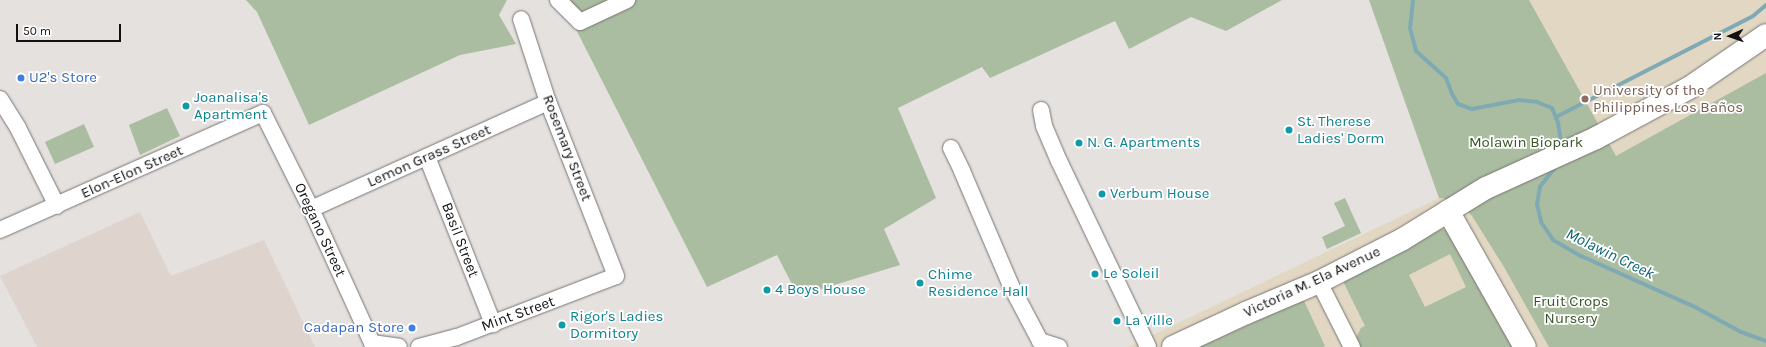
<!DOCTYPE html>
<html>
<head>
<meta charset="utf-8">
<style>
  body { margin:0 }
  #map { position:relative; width:1766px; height:347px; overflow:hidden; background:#e5e1df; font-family:Karla,sans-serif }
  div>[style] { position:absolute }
  .built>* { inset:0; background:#dfd4cd }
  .education>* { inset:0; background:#e2d7c3 }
  .green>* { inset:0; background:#aabda1 }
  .stream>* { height:4px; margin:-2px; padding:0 2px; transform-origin:2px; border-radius:2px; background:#7faab4 }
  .roads { filter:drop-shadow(0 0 1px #787472) drop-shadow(0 0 1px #787472) }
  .street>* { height:16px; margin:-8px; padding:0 8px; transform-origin:8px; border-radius:8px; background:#fff }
  .secondary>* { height:22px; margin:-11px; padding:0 11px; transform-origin:11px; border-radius:11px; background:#fff }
  .dots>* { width:11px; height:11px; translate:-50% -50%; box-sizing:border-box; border:2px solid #fff; border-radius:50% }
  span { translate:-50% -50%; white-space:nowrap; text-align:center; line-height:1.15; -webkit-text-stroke:3.5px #fff; paint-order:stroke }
  .shop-label { font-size:15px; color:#366cbe }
  .left { translate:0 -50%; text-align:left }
  .right { translate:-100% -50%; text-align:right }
  .education-label { font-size:15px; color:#785e54 }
  .culture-label { font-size:15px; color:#0d838f }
  .park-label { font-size:15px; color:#385528 }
  .street-label { font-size:15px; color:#121010 }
  .water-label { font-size:16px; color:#0a6271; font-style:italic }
  .north { position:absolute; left:1710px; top:16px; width:40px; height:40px; -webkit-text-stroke:3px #fff; paint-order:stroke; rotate:268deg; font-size:11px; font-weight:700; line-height:16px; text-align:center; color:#121010 }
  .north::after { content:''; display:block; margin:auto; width:14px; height:18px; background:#121010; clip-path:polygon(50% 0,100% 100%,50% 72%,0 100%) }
  .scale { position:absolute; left:16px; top:24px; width:105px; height:18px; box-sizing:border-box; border:2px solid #121010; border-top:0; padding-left:5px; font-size:12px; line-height:14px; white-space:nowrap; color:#121010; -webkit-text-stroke:3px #fff; paint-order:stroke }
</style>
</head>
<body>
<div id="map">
  <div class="built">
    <div style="clip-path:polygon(140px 212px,171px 276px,264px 240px,315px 347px,37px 347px,0 276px)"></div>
  </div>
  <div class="education">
    <div style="clip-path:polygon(1369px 0,1766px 0,1766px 347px,1128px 347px,1439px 198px)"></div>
  </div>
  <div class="green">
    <div style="clip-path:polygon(246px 0,507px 0,499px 15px,516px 44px,460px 55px,309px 125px,257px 12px)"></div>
    <div style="clip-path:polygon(561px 0,1282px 0,1226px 31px,1191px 17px,1129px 49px,1115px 21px,990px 78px,982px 67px,898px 108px,936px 198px,884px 229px,900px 265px,798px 296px,777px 255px,707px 287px)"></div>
    <div style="clip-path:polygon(1369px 0,1529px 0,1616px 156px,1766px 73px,1766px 347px,1549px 347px,1504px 267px,1472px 216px,1458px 200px,1439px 198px)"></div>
    <div style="clip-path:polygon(167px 108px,180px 136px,140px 155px,129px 125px)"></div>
    <div style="clip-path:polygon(84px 124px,94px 147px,55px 164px,45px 142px)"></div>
    <div style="clip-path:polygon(1345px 198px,1361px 233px,1327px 249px,1322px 237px,1345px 226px,1334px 203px)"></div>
    <div style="clip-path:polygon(evenodd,1436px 229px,1450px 230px,1514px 347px,1355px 347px,1353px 343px,1361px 328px,1365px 326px,1339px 273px,1436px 229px,1450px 254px,1466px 287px,1425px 307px,1409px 275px,1450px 254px)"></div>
    <div style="clip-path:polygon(1300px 292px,1325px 346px,1323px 347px,1187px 347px,1207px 338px,1213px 341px,1281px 310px)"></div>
  </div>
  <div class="stream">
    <div style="left:1413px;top:0;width:28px;rotate:96deg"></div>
    <div style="left:1410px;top:28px;width:24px;rotate:75deg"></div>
    <div style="left:1416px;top:51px;width:40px;rotate:42deg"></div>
    <div style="left:1446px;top:78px;width:17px;rotate:69deg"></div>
    <div style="left:1452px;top:94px;width:12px;rotate:59deg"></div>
    <div style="left:1458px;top:104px;width:15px;rotate:20deg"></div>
    <div style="left:1472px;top:109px;width:48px;rotate:-10.8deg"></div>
    <div style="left:1519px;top:100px;width:18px;rotate:6deg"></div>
    <div style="left:1537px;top:102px;width:16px;rotate:22deg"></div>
    <div style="left:1552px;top:108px;width:16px;rotate:68deg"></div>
    <div style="left:1558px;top:123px;width:18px;rotate:81deg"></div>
    <div style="left:1561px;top:141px;width:5px;rotate:101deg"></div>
    <div style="left:1556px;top:117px;width:221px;rotate:-27.1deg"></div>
    <div style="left:1753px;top:16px;width:17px;rotate:-40deg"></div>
    <div style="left:1557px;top:165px;width:28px;rotate:128deg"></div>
    <div style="left:1540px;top:187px;width:17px;rotate:100deg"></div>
    <div style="left:1537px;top:204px;width:18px;rotate:77deg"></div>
    <div style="left:1541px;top:222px;width:22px;rotate:56deg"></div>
    <div style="left:1553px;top:240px;width:32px;rotate:30deg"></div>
    <div style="left:1581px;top:256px;width:127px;rotate:24.1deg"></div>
    <div style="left:1697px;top:308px;width:50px;rotate:28.6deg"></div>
    <div style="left:1741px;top:332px;width:27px;rotate:20deg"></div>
  </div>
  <div class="roads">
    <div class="street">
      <div style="left:558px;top:0;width:31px;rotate:45deg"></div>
      <div style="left:580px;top:22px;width:52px;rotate:-25.1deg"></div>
      <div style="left:0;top:99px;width:34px;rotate:58deg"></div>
      <div style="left:18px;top:128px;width:87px;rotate:63.4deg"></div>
      <div style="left:1041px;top:110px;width:16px;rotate:79deg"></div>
      <div style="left:1044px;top:126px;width:38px;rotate:67deg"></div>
      <div style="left:1059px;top:161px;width:206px;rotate:64.4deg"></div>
      <div style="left:951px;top:148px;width:25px;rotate:64deg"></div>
      <div style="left:962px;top:171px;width:125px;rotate:66.9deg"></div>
      <div style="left:1011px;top:286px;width:62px;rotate:62.2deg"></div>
      <div style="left:1040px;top:341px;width:20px;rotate:18deg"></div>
      <div style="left:427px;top:157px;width:180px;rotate:68.4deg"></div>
      <div style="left:311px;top:209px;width:260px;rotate:-24.3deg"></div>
      <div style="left:0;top:230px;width:288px;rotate:-24deg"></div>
      <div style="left:263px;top:113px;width:107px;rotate:63.4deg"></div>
      <div style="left:311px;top:209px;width:147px;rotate:65.5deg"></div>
      <div style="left:1319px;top:282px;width:73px;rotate:63.1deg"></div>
      <div style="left:372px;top:343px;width:27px;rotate:8deg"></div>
      <div style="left:419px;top:347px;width:39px;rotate:-15deg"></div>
      <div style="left:457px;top:337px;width:170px;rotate:-21deg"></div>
      <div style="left:616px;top:276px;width:187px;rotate:-111.3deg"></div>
      <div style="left:548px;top:102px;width:87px;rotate:-108deg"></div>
    </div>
    <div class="secondary">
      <div style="left:1448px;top:211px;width:156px;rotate:60.5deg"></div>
      <div style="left:1173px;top:347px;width:81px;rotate:-25deg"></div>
      <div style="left:1246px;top:313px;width:79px;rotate:-23deg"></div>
      <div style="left:1319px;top:282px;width:94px;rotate:-27.1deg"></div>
      <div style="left:1403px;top:239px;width:97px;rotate:-31.6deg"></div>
      <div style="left:1486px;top:188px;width:121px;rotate:-24.4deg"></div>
      <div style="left:1596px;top:138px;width:106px;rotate:-28.3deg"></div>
      <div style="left:1689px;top:88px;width:93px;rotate:-34.5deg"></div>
    </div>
  </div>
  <div class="dots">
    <div style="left:21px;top:78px;background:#3f7fe0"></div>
    <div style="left:1585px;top:99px;background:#8d6e63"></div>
    <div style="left:186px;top:106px;background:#0f9aa8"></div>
    <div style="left:1289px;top:130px;background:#0f9aa8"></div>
    <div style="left:1079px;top:143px;background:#0f9aa8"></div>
    <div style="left:1102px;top:194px;background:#0f9aa8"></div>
    <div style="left:1095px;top:274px;background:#0f9aa8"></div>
    <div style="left:920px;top:283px;background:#0f9aa8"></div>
    <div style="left:767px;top:290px;background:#0f9aa8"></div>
    <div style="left:1117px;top:321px;background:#0f9aa8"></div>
    <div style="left:562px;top:325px;background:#0f9aa8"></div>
    <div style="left:412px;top:328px;background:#3f7fe0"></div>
  </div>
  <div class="shop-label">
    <span class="left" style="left:29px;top:78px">U2's Store</span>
    <span class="right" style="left:404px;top:328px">Cadapan Store</span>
  </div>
  <div class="education-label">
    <span class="left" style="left:1593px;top:99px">University of the<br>Philippines Los Baños</span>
  </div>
  <div class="culture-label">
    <span class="left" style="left:194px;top:106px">Joanalisa's<br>Apartment</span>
    <span class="left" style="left:1297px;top:130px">St. Therese<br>Ladies' Dorm</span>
    <span class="left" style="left:1087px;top:143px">N. G. Apartments</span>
    <span class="left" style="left:1110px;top:194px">Verbum House</span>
    <span class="left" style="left:928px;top:283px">Chime<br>Residence Hall</span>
    <span class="left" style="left:1103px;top:274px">Le Soleil</span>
    <span class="left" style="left:775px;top:290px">4 Boys House</span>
    <span class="left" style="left:570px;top:325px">Rigor's Ladies<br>Dormitory</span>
    <span class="left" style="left:1125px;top:321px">La Ville</span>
  </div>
  <div class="park-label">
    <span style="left:1526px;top:143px">Molawin Biopark</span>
    <span style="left:1571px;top:310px">Fruit Crops<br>Nursery</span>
  </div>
  <div class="street-label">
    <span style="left:567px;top:148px;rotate:69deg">Rosemary Street</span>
    <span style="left:429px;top:156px;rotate:-24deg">Lemon Grass Street</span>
    <span style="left:132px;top:172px;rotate:-24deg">Elon-Elon Street</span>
    <span style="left:320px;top:230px;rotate:65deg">Oregano Street</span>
    <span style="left:460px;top:240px;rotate:69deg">Basil Street</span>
    <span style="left:1312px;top:282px;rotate:-25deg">Victoria M. Ela Avenue</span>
    <span style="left:518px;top:314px;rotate:-20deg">Mint Street</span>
  </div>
  <div class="water-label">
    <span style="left:1610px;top:254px;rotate:26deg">Molawin Creek</span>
  </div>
  <div class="north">N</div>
  <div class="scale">50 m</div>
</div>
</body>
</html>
